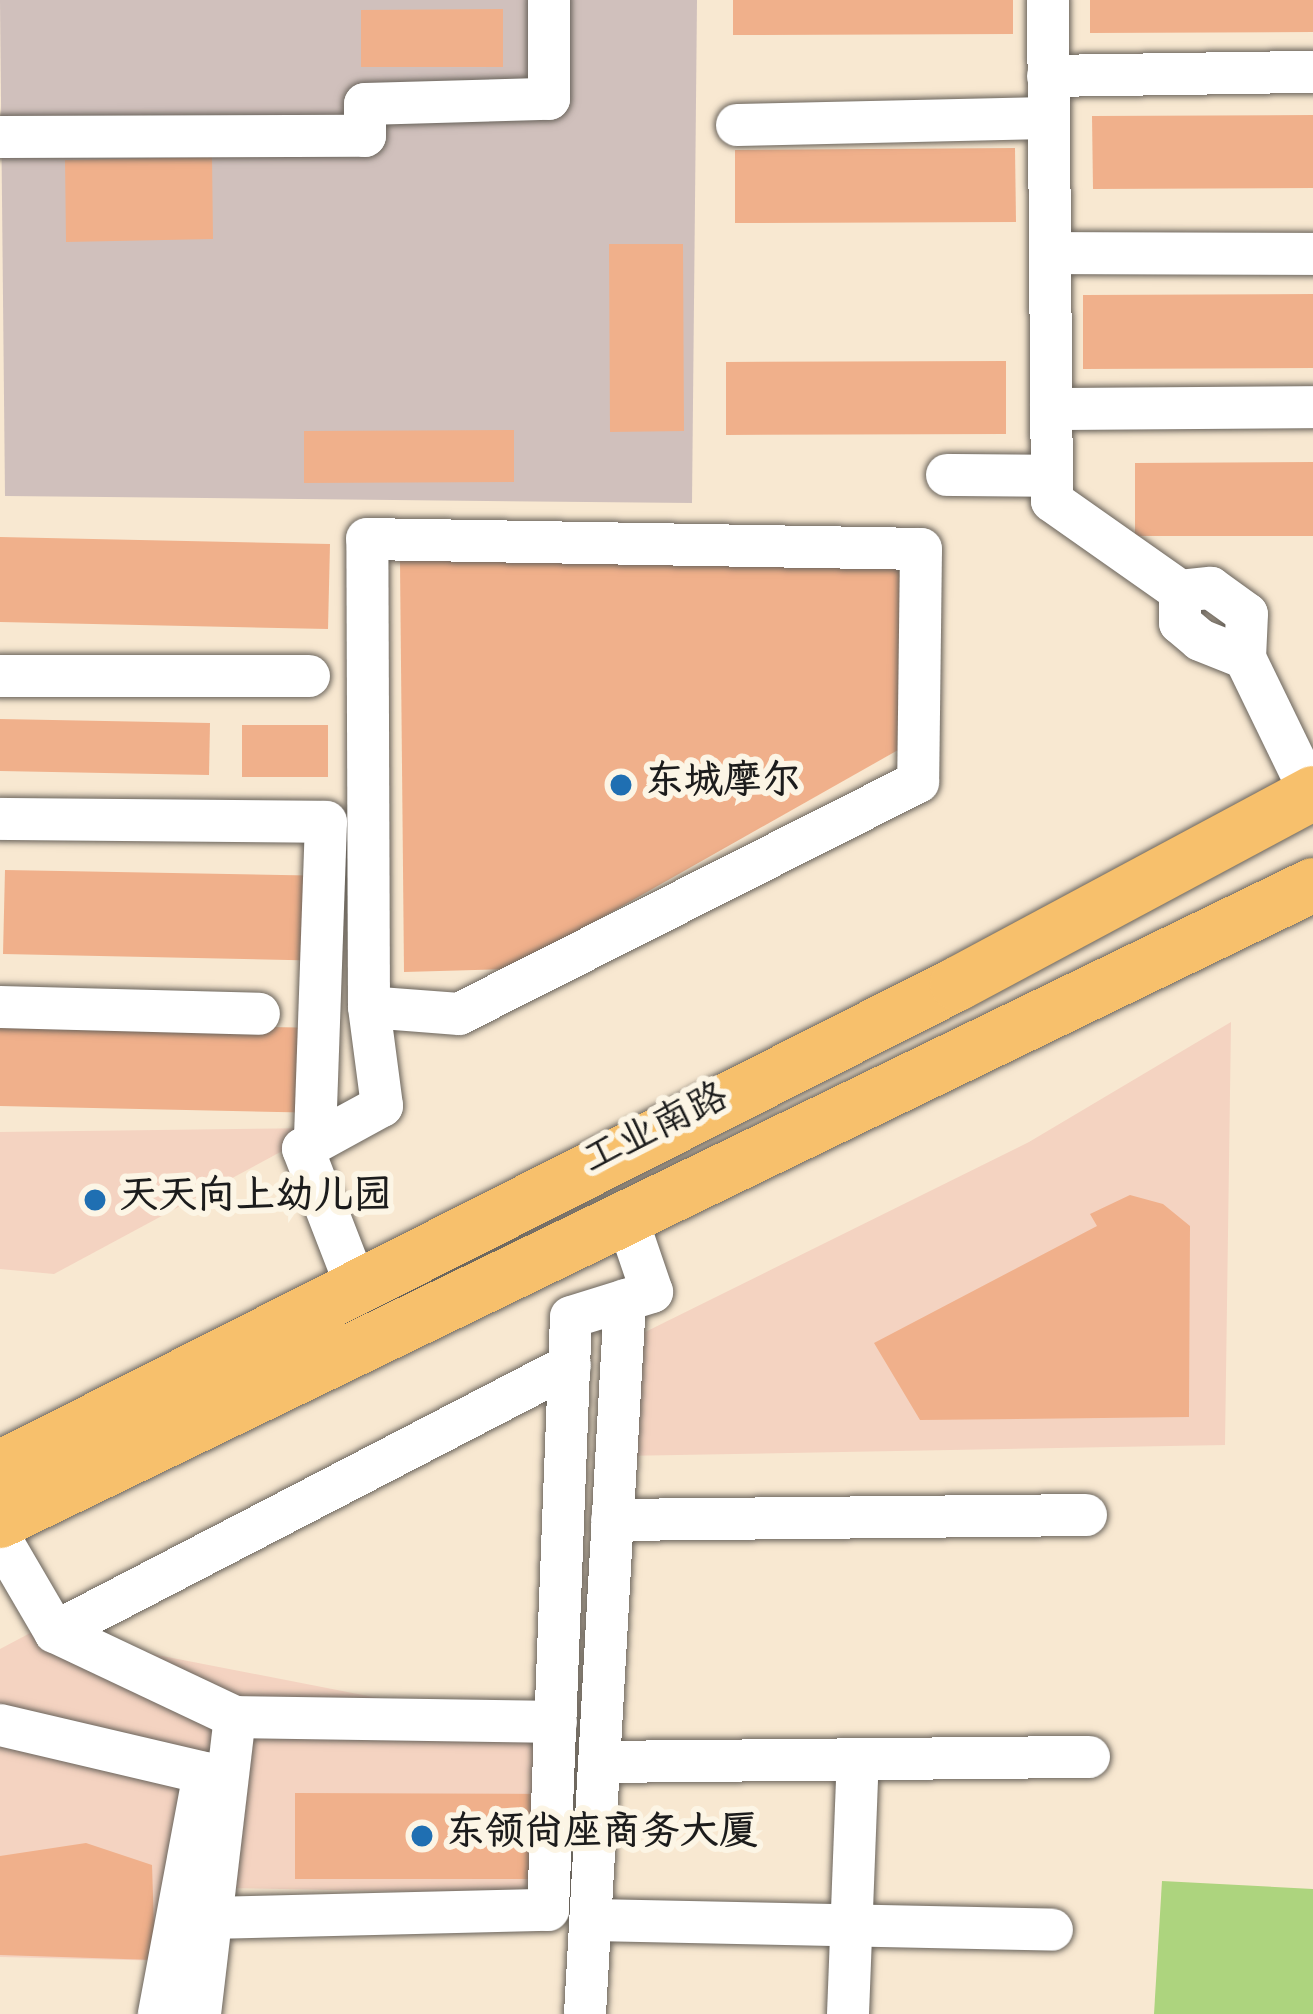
<!DOCTYPE html>
<html>
<head>
<meta charset="utf-8">
<style>
  body { margin:0 }
  #map { position:relative; width:1313px; height:2014px; overflow:hidden; background:#f8e8d1; font-family:"Gochi Hand","LXGW WenKai TC",sans-serif }
  div>[style] { position:absolute }
  .built>* { inset:0; background:#f4d3c1 }
  .industrial>* { inset:0; background:#d0c0bc }
  .green>* { inset:0; background:#add47e }
  .building>* { inset:0; background:#f0b08b }
  .roads { filter:drop-shadow(0 0 3px #69635b) drop-shadow(0 0 3px #69635b) }
  .minor>* { height:42px; margin:-21px; padding:0 21px; transform-origin:21px; border-radius:21px; background:#fff }
  .major>* { height:54px; margin:-27px; padding:0 27px; transform-origin:27px; border-radius:27px; background:#f7c06c }
  .dots>* { width:33px; height:33px; translate:-50% -50%; box-sizing:border-box; border:6px solid #fcf5e5; border-radius:50% }
  span { translate:-50% -50%; white-space:nowrap; text-align:center; line-height:1.15; -webkit-text-stroke:12px #fcf5e5; paint-order:stroke }
  .poi-label { font-size:39px; color:#1c1c1c; font-weight:700 }
  .left { translate:0 -50%; text-align:left }
  .street-label { font-size:39px; color:#1c1c1c }
</style>
</head>
<body>
<div id="map">
  <div class="built">
    <div style="clip-path:polygon(1231px 1022px,1225px 1445px,620px 1456px,629px 1340px,1029px 1142px)"></div>
    <div style="clip-path:polygon(325px 1128px,54px 1274px,0 1269px,0 1132px)"></div>
    <div style="clip-path:polygon(34px 1631px,553px 1732px,555px 1894px,224px 1888px,212px 1962px,0 1957px,0 1649px)"></div>
  </div>
  <div class="industrial">
    <div style="clip-path:polygon(0 0,697px 0,692px 503px,5px 496px)"></div>
  </div>
  <div class="green">
    <div style="clip-path:polygon(1162px 1881px,1313px 1889px,1313px 2014px,1154px 2014px)"></div>
  </div>
  <div class="building">
    <div style="clip-path:polygon(733px 0,1013px 0,1013px 34px,733px 35px)"></div>
    <div style="clip-path:polygon(1090px 0,1313px 0,1313px 32px,1090px 33px)"></div>
    <div style="clip-path:polygon(503px 9px,503px 67px,361px 67px,361px 10px)"></div>
    <div style="clip-path:polygon(1313px 115px,1313px 188px,1093px 189px,1092px 116px)"></div>
    <div style="clip-path:polygon(1015px 148px,1016px 222px,735px 223px,735px 150px)"></div>
    <div style="clip-path:polygon(212px 157px,213px 239px,66px 242px,65px 160px)"></div>
    <div style="clip-path:polygon(609px 244px,683px 244px,684px 431px,610px 432px)"></div>
    <div style="clip-path:polygon(1313px 294px,1313px 368px,1083px 369px,1083px 295px)"></div>
    <div style="clip-path:polygon(1006px 361px,1006px 434px,726px 435px,726px 362px)"></div>
    <div style="clip-path:polygon(514px 430px,514px 482px,304px 483px,304px 431px)"></div>
    <div style="clip-path:polygon(1313px 462px,1313px 536px,1135px 536px,1135px 463px)"></div>
    <div style="clip-path:polygon(0 537px,330px 544px,328px 629px,0 622px)"></div>
    <div style="clip-path:polygon(910px 558px,914px 741px,511px 969px,404px 972px,400px 561px)"></div>
    <div style="clip-path:polygon(0 719px,210px 723px,209px 775px,0 771px)"></div>
    <div style="clip-path:polygon(242px 725px,328px 725px,328px 777px,242px 777px)"></div>
    <div style="clip-path:polygon(5px 870px,337px 876px,335px 961px,3px 954px)"></div>
    <div style="clip-path:polygon(0 1022px,328px 1028px,326px 1113px,0 1106px)"></div>
    <div style="clip-path:polygon(1130px 1195px,1163px 1204px,1190px 1226px,1189px 1417px,920px 1420px,874px 1343px,1097px 1226px,1090px 1214px)"></div>
    <div style="clip-path:polygon(295px 1793px,550px 1794px,550px 1879px,295px 1879px)"></div>
    <div style="clip-path:polygon(86px 1843px,152px 1865px,155px 1960px,0 1955px,0 1856px)"></div>
  </div>
  <div class="roads">
    <div class="minor">
      <div style="left:1048px;top:0;width:501px;rotate:89.54deg"></div>
      <div style="left:1052px;top:501px;width:156px;rotate:35.1deg"></div>
      <div style="left:1180px;top:591px;width:32px;rotate:90deg"></div>
      <div style="left:1180px;top:623px;width:26px;rotate:40deg"></div>
      <div style="left:1200px;top:640px;width:48px;rotate:21.8deg"></div>
      <div style="left:1245px;top:658px;width:151px;rotate:64.1deg"></div>
      <div style="left:1048px;top:76px;width:265px;rotate:-0.9deg"></div>
      <div style="left:737px;top:125px;width:311px;rotate:-1.3deg"></div>
      <div style="left:0;top:137px;width:365px;rotate:-0.2deg"></div>
      <div style="left:365px;top:136px;width:32px;rotate:-90deg"></div>
      <div style="left:365px;top:104px;width:184px;rotate:-1.6deg"></div>
      <div style="left:549px;top:99px;width:99px;rotate:-90deg"></div>
      <div style="left:1050px;top:253px;width:263px;rotate:0.2deg"></div>
      <div style="left:1051px;top:409px;width:262px;rotate:-0.4deg"></div>
      <div style="left:947px;top:475px;width:105px;rotate:0.5deg"></div>
      <div style="left:367px;top:539px;width:554px;rotate:1.03deg"></div>
      <div style="left:921px;top:549px;width:233px;rotate:90.7deg"></div>
      <div style="left:918px;top:782px;width:514px;rotate:153.19deg"></div>
      <div style="left:459px;top:1014px;width:90px;rotate:-175.6deg"></div>
      <div style="left:369px;top:1007px;width:468px;rotate:-90.2deg"></div>
      <div style="left:1180px;top:591px;width:31px;rotate:-6deg"></div>
      <div style="left:1211px;top:588px;width:44px;rotate:35.8deg"></div>
      <div style="left:1247px;top:614px;width:44px;rotate:92.6deg"></div>
      <div style="left:0;top:676px;width:309px"></div>
      <div style="left:0;top:819px;width:326px;rotate:0.5deg"></div>
      <div style="left:326px;top:822px;width:320px;rotate:92deg"></div>
      <div style="left:0;top:1007px;width:259px;rotate:1.5deg"></div>
      <div style="left:355px;top:1283px;width:144px;rotate:-111.2deg"></div>
      <div style="left:303px;top:1149px;width:90px;rotate:-28.6deg"></div>
      <div style="left:382px;top:1106px;width:100px;rotate:-97.5deg"></div>
      <div style="left:612px;top:1520px;width:474px;rotate:-0.6deg"></div>
      <div style="left:0;top:1538px;width:109px;rotate:59.7deg"></div>
      <div style="left:55px;top:1632px;width:199px;rotate:25.3deg"></div>
      <div style="left:235px;top:1717px;width:321px;rotate:0.9deg"></div>
      <div style="left:55px;top:1632px;width:580px;rotate:-27.4deg"></div>
      <div style="left:0;top:1725px;width:210px;rotate:13.2deg"></div>
      <div style="left:204px;top:1773px;width:245px;rotate:100.6deg"></div>
      <div style="left:599px;top:1762px;width:490px;rotate:-0.6deg"></div>
      <div style="left:211px;top:1918px;width:337px;rotate:-1.4deg"></div>
      <div style="left:548px;top:1910px;width:593px;rotate:-87.78deg"></div>
      <div style="left:571px;top:1317px;width:85px;rotate:-17.2deg"></div>
      <div style="left:652px;top:1292px;width:77px;rotate:-108.9deg"></div>
      <div style="left:590px;top:1920px;width:462px;rotate:1.2deg"></div>
      <div style="left:200px;top:2014px;width:299px;rotate:-83.3deg"></div>
      <div style="left:585px;top:2014px;width:715px;rotate:-86.79deg"></div>
      <div style="left:848px;top:2014px;width:255px;rotate:-87.8deg"></div>
    </div>
    <div class="major">
      <div style="left:0;top:1468px;width:1072px;rotate:-26.83deg"></div>
      <div style="left:957px;top:984px;width:404px;rotate:-28.2deg"></div>
      <div style="left:0;top:1521px;width:1459px;rotate:-25.84deg"></div>
    </div>
  </div>
  <div class="dots">
    <div style="left:621px;top:785px;background:#1f6fb2"></div>
    <div style="left:95px;top:1200px;background:#1f6fb2"></div>
    <div style="left:422px;top:1836px;background:#1f6fb2"></div>
  </div>
  <div class="poi-label">
    <span class="left" style="left:645px;top:785px">东城摩尔</span>
    <span class="left" style="left:119px;top:1200px">天天向上幼儿园</span>
    <span class="left" style="left:446px;top:1836px">东领尚座商务大厦</span>
  </div>
  <div class="street-label">
    <span style="left:657px;top:1132px;rotate:-26deg">工业南路</span>
  </div>
</div>
</body>
</html>
